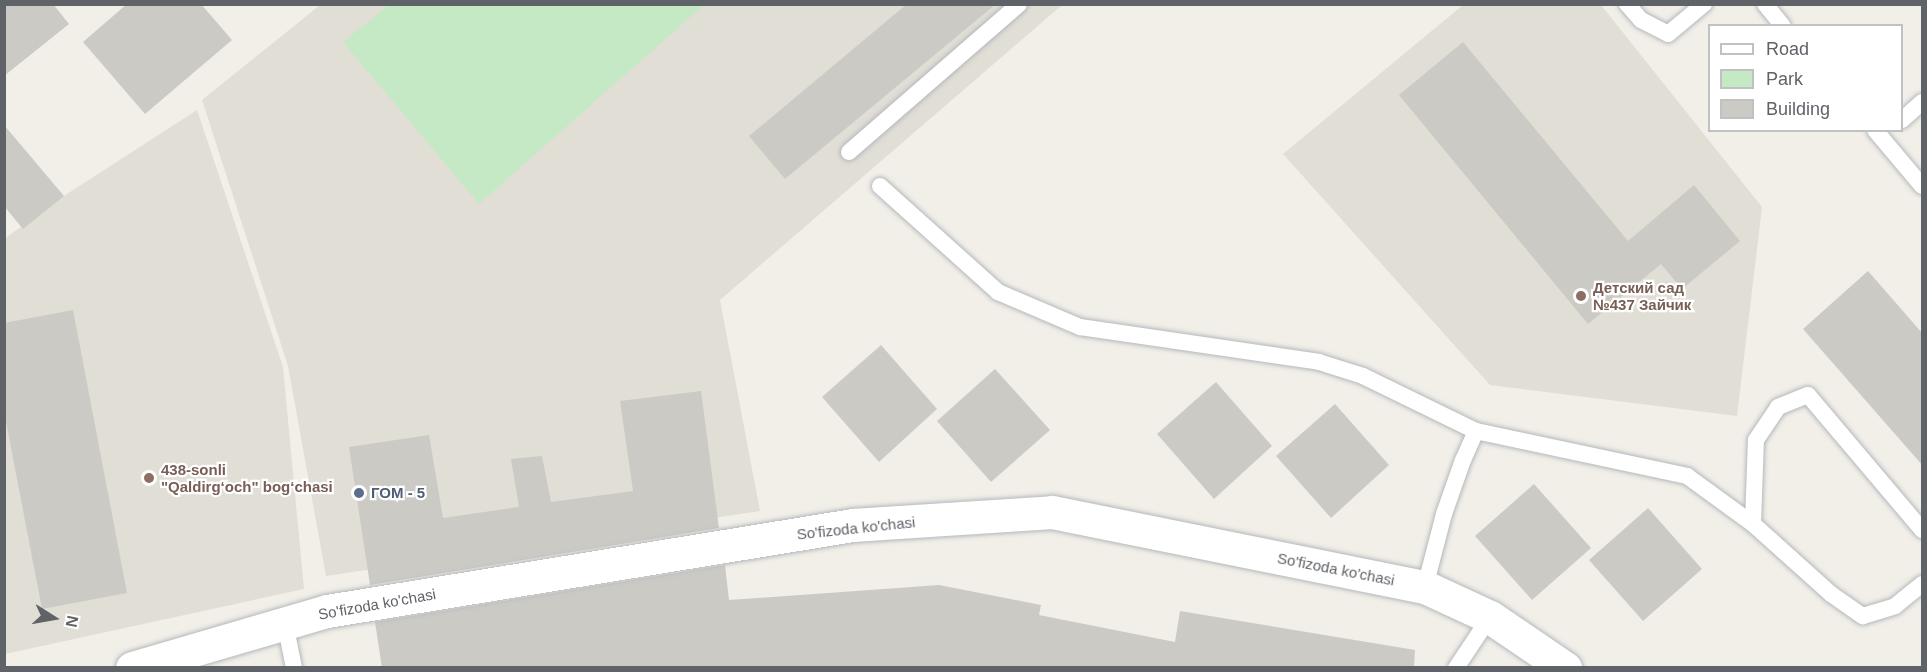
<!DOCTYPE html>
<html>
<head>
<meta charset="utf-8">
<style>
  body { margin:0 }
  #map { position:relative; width:1927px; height:672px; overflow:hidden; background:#f1efe8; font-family:Helvetica,sans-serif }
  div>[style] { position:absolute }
  .education>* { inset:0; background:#e1ded6 }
  .green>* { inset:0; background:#c5e8c5 }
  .building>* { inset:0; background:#cccac5 }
  .roads { filter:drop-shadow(0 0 2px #b5b8bc) drop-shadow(0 0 2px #b5b8bc) }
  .lane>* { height:16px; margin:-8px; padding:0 8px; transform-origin:8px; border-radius:8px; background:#fff }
  .street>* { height:33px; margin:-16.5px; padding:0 16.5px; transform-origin:16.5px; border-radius:16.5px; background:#fff }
  .dots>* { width:16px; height:16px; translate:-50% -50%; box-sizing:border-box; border:3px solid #fff; border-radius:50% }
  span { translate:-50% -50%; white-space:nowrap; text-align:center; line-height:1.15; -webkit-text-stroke:4.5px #fff; paint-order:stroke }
  .education-label { font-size:15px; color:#785e54; font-weight:700 }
  .left { translate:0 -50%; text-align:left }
  .service-label { font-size:15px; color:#4e5e75; font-weight:700 }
  .street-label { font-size:15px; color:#5f6368 }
  .frame { position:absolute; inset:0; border:6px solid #5f6368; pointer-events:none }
  .legend { position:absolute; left:1708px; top:24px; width:195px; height:108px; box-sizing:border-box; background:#fff; border:2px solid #bfc1c3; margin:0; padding:8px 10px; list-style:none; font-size:18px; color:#5f6368 }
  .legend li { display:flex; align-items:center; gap:12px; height:30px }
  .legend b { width:30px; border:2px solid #bfc1c3 }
  .north { position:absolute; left:24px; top:588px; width:60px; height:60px; -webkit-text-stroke:4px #fff; paint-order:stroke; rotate:101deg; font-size:16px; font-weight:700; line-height:24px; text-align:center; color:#5f6368 }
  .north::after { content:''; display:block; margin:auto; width:21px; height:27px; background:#5f6368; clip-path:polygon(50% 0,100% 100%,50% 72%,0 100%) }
</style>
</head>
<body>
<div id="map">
  <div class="education">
    <div style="clip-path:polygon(320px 5px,1062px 5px,720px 300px,760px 511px,326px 576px,288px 366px,202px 100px)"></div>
    <div style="clip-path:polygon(1463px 5px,1601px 5px,1762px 207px,1737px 416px,1490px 385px,1283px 154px)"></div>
    <div style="clip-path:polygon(197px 110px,283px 367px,304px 589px,5px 654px,4px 239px,64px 196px)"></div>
  </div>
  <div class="green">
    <div style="clip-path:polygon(389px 5px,389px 4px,704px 5px,479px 204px,343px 42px)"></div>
  </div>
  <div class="building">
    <div style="clip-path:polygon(4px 4px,53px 4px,69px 24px,4px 76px)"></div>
    <div style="clip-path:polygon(127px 4px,201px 4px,232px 40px,145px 114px,83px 42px)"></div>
    <div style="clip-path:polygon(907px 4px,996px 4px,785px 179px,749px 136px)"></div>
    <div style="clip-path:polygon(1463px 42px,1628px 241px,1694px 185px,1740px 241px,1682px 289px,1661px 264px,1588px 324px,1399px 95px)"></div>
    <div style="clip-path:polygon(4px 125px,64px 196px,23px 229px,4px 206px)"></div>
    <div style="clip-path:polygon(1868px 271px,1923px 334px,1923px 466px,1803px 329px)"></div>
    <div style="clip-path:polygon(73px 310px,127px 593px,42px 609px,4px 411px,4px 323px)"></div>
    <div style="clip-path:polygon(881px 345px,937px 409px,879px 462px,822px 397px)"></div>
    <div style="clip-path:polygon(995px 369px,1050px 430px,991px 482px,937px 421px)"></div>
    <div style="clip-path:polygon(1216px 382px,1272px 446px,1214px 499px,1157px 434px)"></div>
    <div style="clip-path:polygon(701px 391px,719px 528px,370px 585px,349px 447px,429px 435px,443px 518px,519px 507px,511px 459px,542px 456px,551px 502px,633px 491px,620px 401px)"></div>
    <div style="clip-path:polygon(1335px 404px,1389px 465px,1331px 518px,1276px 456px)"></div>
    <div style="clip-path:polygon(1534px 484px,1591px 548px,1532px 600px,1475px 536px)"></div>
    <div style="clip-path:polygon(1648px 508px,1702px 569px,1643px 621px,1589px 560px)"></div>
    <div style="clip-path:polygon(725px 565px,729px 600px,939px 585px,1041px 605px,1039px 615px,1175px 642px,1180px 611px,1415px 650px,1414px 668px,382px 668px,375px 622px)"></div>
  </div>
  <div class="roads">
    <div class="lane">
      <div style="left:1627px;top:4px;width:21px;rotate:49deg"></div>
      <div style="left:1641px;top:20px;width:30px;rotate:27deg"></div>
      <div style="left:1668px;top:34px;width:47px;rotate:-39.8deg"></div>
      <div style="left:1765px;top:4px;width:28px;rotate:51deg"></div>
      <div style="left:1902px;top:120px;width:27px;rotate:-42deg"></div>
      <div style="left:1875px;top:130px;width:73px;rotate:50deg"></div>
      <div style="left:849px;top:152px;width:225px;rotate:-41deg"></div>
      <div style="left:880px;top:186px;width:159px;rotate:41.9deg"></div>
      <div style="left:998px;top:292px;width:89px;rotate:23.1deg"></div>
      <div style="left:1080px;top:327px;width:242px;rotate:8.3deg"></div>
      <div style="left:1319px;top:362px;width:46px;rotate:17.7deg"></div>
      <div style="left:1363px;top:376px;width:126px;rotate:26deg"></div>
      <div style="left:1476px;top:431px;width:32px;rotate:114deg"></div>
      <div style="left:1463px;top:460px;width:57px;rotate:109.4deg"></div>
      <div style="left:1444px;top:514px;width:75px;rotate:104.6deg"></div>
      <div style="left:1476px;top:431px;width:216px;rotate:12deg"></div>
      <div style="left:1687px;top:476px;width:82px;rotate:36deg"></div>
      <div style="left:1753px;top:524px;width:105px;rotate:41.9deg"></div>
      <div style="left:1831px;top:594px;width:39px;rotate:35deg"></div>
      <div style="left:1863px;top:616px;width:34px;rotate:-17deg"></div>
      <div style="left:1895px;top:606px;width:35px;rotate:-39deg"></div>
      <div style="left:1753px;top:524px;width:84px;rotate:-88deg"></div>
      <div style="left:1756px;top:440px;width:40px;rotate:-56deg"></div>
      <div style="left:1778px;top:407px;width:32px;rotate:-22deg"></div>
      <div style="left:1808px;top:395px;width:177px;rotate:49.8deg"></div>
      <div style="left:285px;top:623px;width:46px;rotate:78.7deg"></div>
      <div style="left:1456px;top:668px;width:61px;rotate:-56.3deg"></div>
    </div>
    <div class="street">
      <div style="left:132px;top:668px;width:203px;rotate:-16.3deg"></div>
      <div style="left:327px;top:611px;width:533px;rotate:-9.29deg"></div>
      <div style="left:853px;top:525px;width:199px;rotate:-3.7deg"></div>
      <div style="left:1052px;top:512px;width:380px;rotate:11.4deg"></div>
      <div style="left:1425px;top:587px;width:72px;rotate:24.8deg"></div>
      <div style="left:1490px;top:617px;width:91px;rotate:34.2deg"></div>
    </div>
  </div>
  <div class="dots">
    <div style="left:1581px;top:296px;background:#8d6e63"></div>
    <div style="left:149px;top:478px;background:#8d6e63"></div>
    <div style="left:359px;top:493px;background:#5c6f8a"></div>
  </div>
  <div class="education-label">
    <span class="left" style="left:1593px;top:296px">Детский сад<br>№437 Зайчик</span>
    <span class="left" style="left:161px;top:478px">438-sonli<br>"Qaldirg‘och" bog‘chasi</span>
  </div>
  <div class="service-label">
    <span class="left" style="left:371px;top:493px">ГОМ - 5</span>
  </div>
  <div class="street-label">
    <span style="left:856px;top:528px;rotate:-6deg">So'fizoda ko'chasi</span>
    <span style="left:1336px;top:569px;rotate:11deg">So'fizoda ko'chasi</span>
    <span style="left:377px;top:604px;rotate:-10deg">So'fizoda ko'chasi</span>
  </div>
  <div class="frame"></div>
  <ul class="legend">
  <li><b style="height:8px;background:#fff"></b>Road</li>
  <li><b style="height:16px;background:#c5e8c5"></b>Park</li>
  <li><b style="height:16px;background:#cccac5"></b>Building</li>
  </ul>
  <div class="north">N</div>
</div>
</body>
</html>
